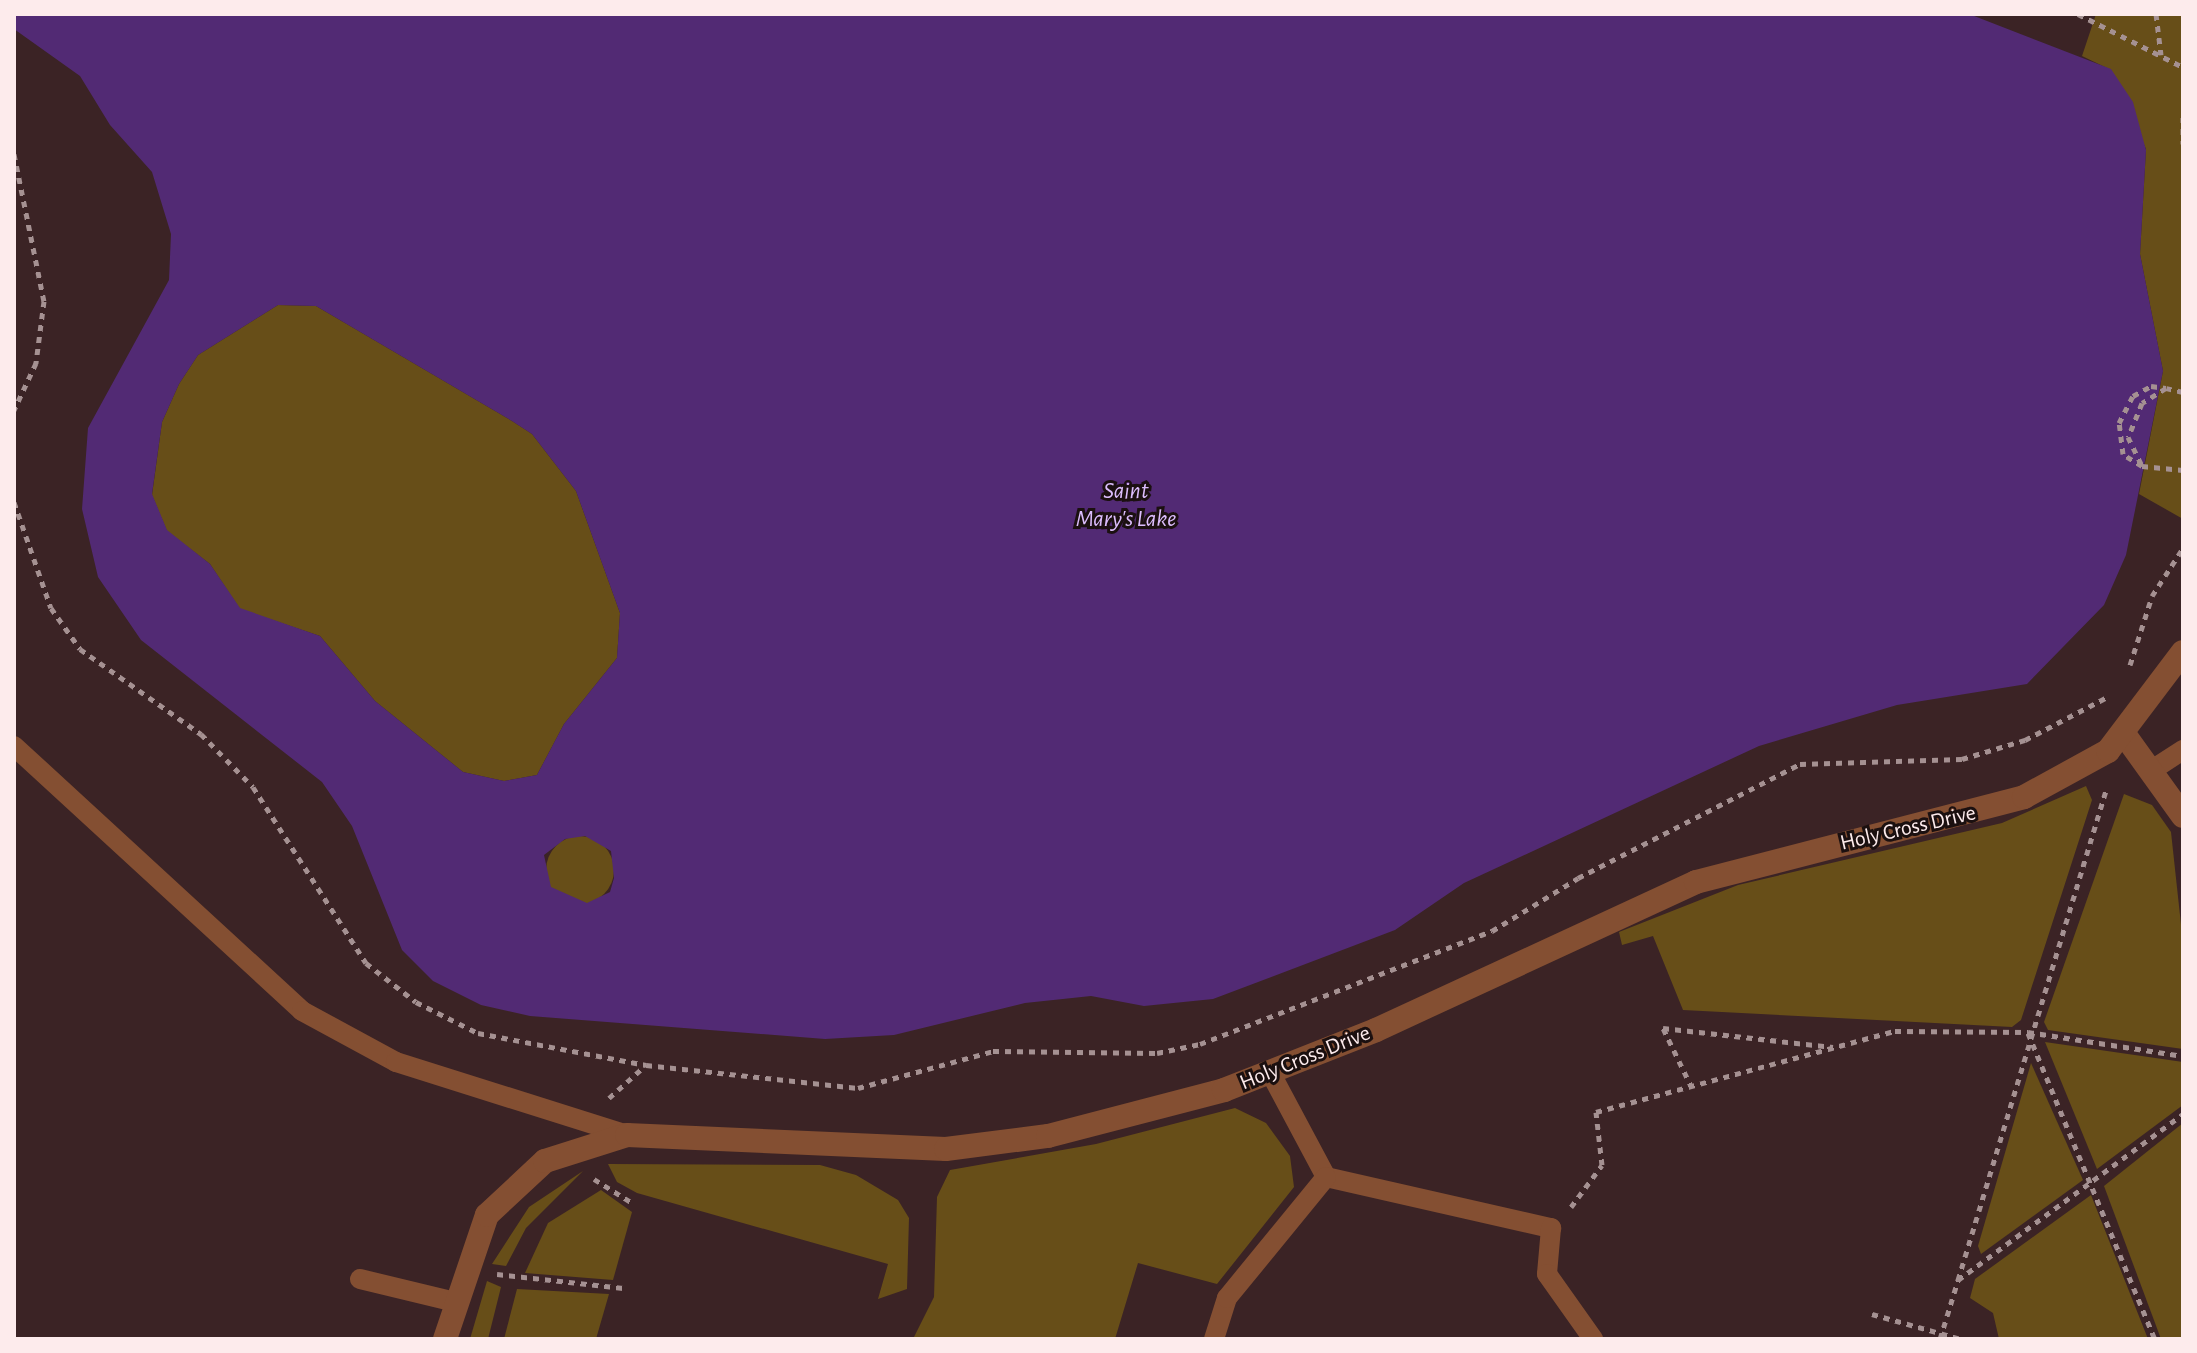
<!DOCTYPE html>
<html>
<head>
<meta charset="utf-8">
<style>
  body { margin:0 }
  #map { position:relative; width:2197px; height:1353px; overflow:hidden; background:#3b2325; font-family:"Alegreya Sans",sans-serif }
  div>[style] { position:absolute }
  .green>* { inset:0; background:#674e18 }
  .round { border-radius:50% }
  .water>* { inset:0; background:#522a74 }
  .path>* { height:5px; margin-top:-2.5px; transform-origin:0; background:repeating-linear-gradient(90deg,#a59192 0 6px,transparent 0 12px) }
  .lane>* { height:20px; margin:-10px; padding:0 10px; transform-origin:10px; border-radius:10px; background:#844f32 }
  .street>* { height:24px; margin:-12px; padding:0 12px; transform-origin:12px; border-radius:12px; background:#844f32 }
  span { translate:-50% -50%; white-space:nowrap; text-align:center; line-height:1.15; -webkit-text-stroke:6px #1b1010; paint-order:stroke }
  .street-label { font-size:22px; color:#fdebec }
  .water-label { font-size:24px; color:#dcbdfd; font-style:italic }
  .frame { position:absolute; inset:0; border:16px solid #fdebec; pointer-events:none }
</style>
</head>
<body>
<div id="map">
  <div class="green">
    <div style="clip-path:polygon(2096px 14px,2183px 14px,2183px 519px,2139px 494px,2163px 371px,2140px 254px,2146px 149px,2111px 70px,2082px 56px)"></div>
    <div style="clip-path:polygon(278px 305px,316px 306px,512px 421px,532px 434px,576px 491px,620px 613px,617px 658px,564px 724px,537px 775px,504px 781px,463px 772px,375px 701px,320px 636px,240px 609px,210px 564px,167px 531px,152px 495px,162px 422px,179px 384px,198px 355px)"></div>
    <div style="clip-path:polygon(2086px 786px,2092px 800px,2021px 1020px,2012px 1027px,1683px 1010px,1653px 936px,1622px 945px,1619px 932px,1738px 885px,2002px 823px)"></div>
    <div style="clip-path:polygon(2124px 794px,2152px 805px,2171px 832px,2183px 943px,2183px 1049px,2048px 1030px,2044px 1022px)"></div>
    <div class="round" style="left:546px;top:836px;width:68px;height:68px"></div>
    <div style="clip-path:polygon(2045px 1042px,2183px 1062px,2183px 1105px,2097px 1169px)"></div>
    <div style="clip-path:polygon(2031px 1063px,2083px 1180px,1981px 1254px,1978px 1246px)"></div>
    <div style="clip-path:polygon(1235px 1108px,1266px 1123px,1290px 1156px,1294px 1187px,1217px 1284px,1138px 1263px,1115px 1339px,913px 1339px,934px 1297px,937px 1197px,950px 1170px,1096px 1144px)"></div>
    <div style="clip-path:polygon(2183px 1123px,2183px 1339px,2161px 1339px,2104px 1186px)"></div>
    <div style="clip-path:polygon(608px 1164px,820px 1165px,856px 1175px,898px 1200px,909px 1218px,907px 1289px,878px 1299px,888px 1264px,637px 1193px,617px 1182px)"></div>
    <div style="clip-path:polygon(583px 1171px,526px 1228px,506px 1266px,492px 1264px,529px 1207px)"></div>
    <div style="clip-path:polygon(601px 1190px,632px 1212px,613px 1280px,525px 1273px,548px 1223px)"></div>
    <div style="clip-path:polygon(2091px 1195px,2148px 1339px,1999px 1339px,1993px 1313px,1970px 1298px,1975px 1279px)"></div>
    <div style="clip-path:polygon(487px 1281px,501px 1287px,488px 1339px,470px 1339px)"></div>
    <div style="clip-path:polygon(517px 1289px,609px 1294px,596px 1339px,504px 1339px)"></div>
  </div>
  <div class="water">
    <div style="clip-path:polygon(evenodd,14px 14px,1969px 14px,2111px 69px,2133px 102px,2146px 150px,2140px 254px,2163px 371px,2126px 555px,2104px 605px,2027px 684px,1897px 705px,1759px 746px,1464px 883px,1395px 930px,1213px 999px,1144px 1006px,1091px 996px,1025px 1003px,894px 1035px,825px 1039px,530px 1016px,481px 1005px,433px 981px,402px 950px,352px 826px,322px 782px,141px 640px,98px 577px,82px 509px,88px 428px,169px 280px,171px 234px,152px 172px,110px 125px,80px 76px,14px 29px,14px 14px,278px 305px,316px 306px,512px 421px,532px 434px,576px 491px,620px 613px,617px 658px,564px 724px,537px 775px,504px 781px,463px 772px,375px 701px,320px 636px,240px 608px,210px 564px,167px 530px,152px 494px,162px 422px,179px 384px,198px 355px,278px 305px,14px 14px,585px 836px,611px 851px,614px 878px,610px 892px,587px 903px,551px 887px,544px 855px,565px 839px,585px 836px)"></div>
  </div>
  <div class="path">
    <div style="left:2078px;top:14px;width:118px;rotate:26.8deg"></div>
    <div style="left:2156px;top:14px;width:41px;rotate:83deg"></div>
    <div style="left:2183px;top:117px;width:27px;rotate:90deg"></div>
    <div style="left:14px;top:154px;width:150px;rotate:78.5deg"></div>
    <div style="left:44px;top:301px;width:63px;rotate:97.4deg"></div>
    <div style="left:36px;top:363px;width:52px;rotate:115.1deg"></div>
    <div style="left:2183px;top:392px;width:17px;rotate:-167deg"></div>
    <div style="left:2166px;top:388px;width:28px;rotate:148deg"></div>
    <div style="left:2142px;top:403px;width:37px;rotate:112deg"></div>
    <div style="left:2128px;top:437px;width:32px;rotate:64deg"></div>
    <div style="left:2142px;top:466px;width:41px;rotate:5.6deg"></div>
    <div style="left:2142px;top:466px;width:22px;rotate:-148deg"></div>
    <div style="left:2123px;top:454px;width:31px;rotate:-97deg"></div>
    <div style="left:2119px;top:423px;width:30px;rotate:-63deg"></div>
    <div style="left:2133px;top:396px;width:21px;rotate:-29deg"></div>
    <div style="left:2151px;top:386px;width:15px;rotate:8deg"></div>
    <div style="left:14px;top:502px;width:112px;rotate:70.8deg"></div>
    <div style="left:51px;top:608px;width:50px;rotate:54.7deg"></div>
    <div style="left:80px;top:649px;width:148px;rotate:35.1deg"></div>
    <div style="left:201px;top:734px;width:74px;rotate:45.5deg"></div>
    <div style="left:253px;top:787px;width:209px;rotate:57.3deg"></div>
    <div style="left:366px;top:963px;width:63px;rotate:38deg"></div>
    <div style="left:416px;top:1002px;width:69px;rotate:26.6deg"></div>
    <div style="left:478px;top:1033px;width:171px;rotate:10.8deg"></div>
    <div style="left:646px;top:1065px;width:213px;rotate:6.2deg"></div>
    <div style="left:858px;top:1088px;width:140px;rotate:-15.3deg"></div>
    <div style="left:993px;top:1051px;width:164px;rotate:0.7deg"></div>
    <div style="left:1157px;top:1053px;width:44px;rotate:-11.8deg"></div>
    <div style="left:1200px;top:1044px;width:313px;rotate:-21.2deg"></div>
    <div style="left:1492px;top:931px;width:101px;rotate:-31.6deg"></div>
    <div style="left:1578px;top:878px;width:250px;rotate:-27.2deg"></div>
    <div style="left:1800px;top:764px;width:162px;rotate:-1.8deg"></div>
    <div style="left:1962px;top:759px;width:66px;rotate:-16.8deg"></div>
    <div style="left:2025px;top:740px;width:95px;rotate:-27.6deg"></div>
    <div style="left:2130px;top:665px;width:72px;rotate:-72.3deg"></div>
    <div style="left:2152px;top:596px;width:57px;rotate:-57.1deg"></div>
    <div style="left:2028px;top:1033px;width:331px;rotate:67.5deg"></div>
    <div style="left:1692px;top:1088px;width:67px;rotate:-115.8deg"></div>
    <div style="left:1663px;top:1028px;width:171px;rotate:6.4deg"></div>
    <div style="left:609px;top:1098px;width:50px;rotate:-41.7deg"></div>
    <div style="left:594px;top:1179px;width:47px;rotate:32deg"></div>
    <div style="left:1571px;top:1207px;width:52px;rotate:-53.6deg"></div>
    <div style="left:1602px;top:1165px;width:53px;rotate:-96.5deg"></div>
    <div style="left:1596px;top:1112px;width:310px;rotate:-15.2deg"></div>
    <div style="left:1895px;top:1031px;width:133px;rotate:0.4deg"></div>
    <div style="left:2028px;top:1032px;width:157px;rotate:8.8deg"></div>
    <div style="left:497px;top:1274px;width:127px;rotate:6.3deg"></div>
    <div style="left:1958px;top:1280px;width:515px;rotate:-73.18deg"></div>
    <div style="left:1872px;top:1314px;width:92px;rotate:15.7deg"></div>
    <div style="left:1940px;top:1339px;width:62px;rotate:-73deg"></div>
    <div style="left:1958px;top:1280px;width:280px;rotate:-36.4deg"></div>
  </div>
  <div class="lane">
    <div style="left:14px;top:746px;width:391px;rotate:42.6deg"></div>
    <div style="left:302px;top:1011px;width:107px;rotate:28.5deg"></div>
    <div style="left:396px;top:1062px;width:242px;rotate:17.5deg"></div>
    <div style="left:2152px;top:770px;width:37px;rotate:-33deg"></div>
    <div style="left:1270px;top:1072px;width:119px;rotate:61.9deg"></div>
    <div style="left:1326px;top:1177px;width:231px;rotate:12.8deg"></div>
    <div style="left:1551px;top:1228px;width:46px;rotate:95deg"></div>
    <div style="left:1547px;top:1274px;width:80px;rotate:54.7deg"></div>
    <div style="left:360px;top:1279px;width:98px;rotate:13.6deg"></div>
    <div style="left:1214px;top:1339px;width:43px;rotate:-72.4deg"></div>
    <div style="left:1227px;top:1298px;width:156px;rotate:-50.7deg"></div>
  </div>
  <div class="street">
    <div style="left:2124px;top:734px;width:101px;rotate:54.3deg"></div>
    <div style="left:445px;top:1339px;width:131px;rotate:-71.3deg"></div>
    <div style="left:487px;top:1215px;width:79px;rotate:-43deg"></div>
    <div style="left:545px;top:1161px;width:86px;rotate:-17.6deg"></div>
    <div style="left:627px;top:1135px;width:319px;rotate:2.5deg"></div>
    <div style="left:946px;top:1149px;width:103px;rotate:-7.3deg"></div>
    <div style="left:1048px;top:1136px;width:182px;rotate:-14.6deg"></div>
    <div style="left:1224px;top:1090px;width:163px;rotate:-21.5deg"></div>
    <div style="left:1376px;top:1030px;width:353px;rotate:-24.8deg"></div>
    <div style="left:1696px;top:882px;width:339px;rotate:-14.5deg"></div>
    <div style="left:2024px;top:797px;width:96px;rotate:-28.7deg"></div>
    <div style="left:2108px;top:751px;width:124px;rotate:-52.9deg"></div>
  </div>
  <div class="street-label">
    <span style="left:1908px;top:828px;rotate:-13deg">Holy Cross Drive</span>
    <span style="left:1305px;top:1058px;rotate:-22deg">Holy Cross Drive</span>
  </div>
  <div class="water-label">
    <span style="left:1126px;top:506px">Saint<br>Mary's Lake</span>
  </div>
  <div class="frame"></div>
</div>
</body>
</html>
